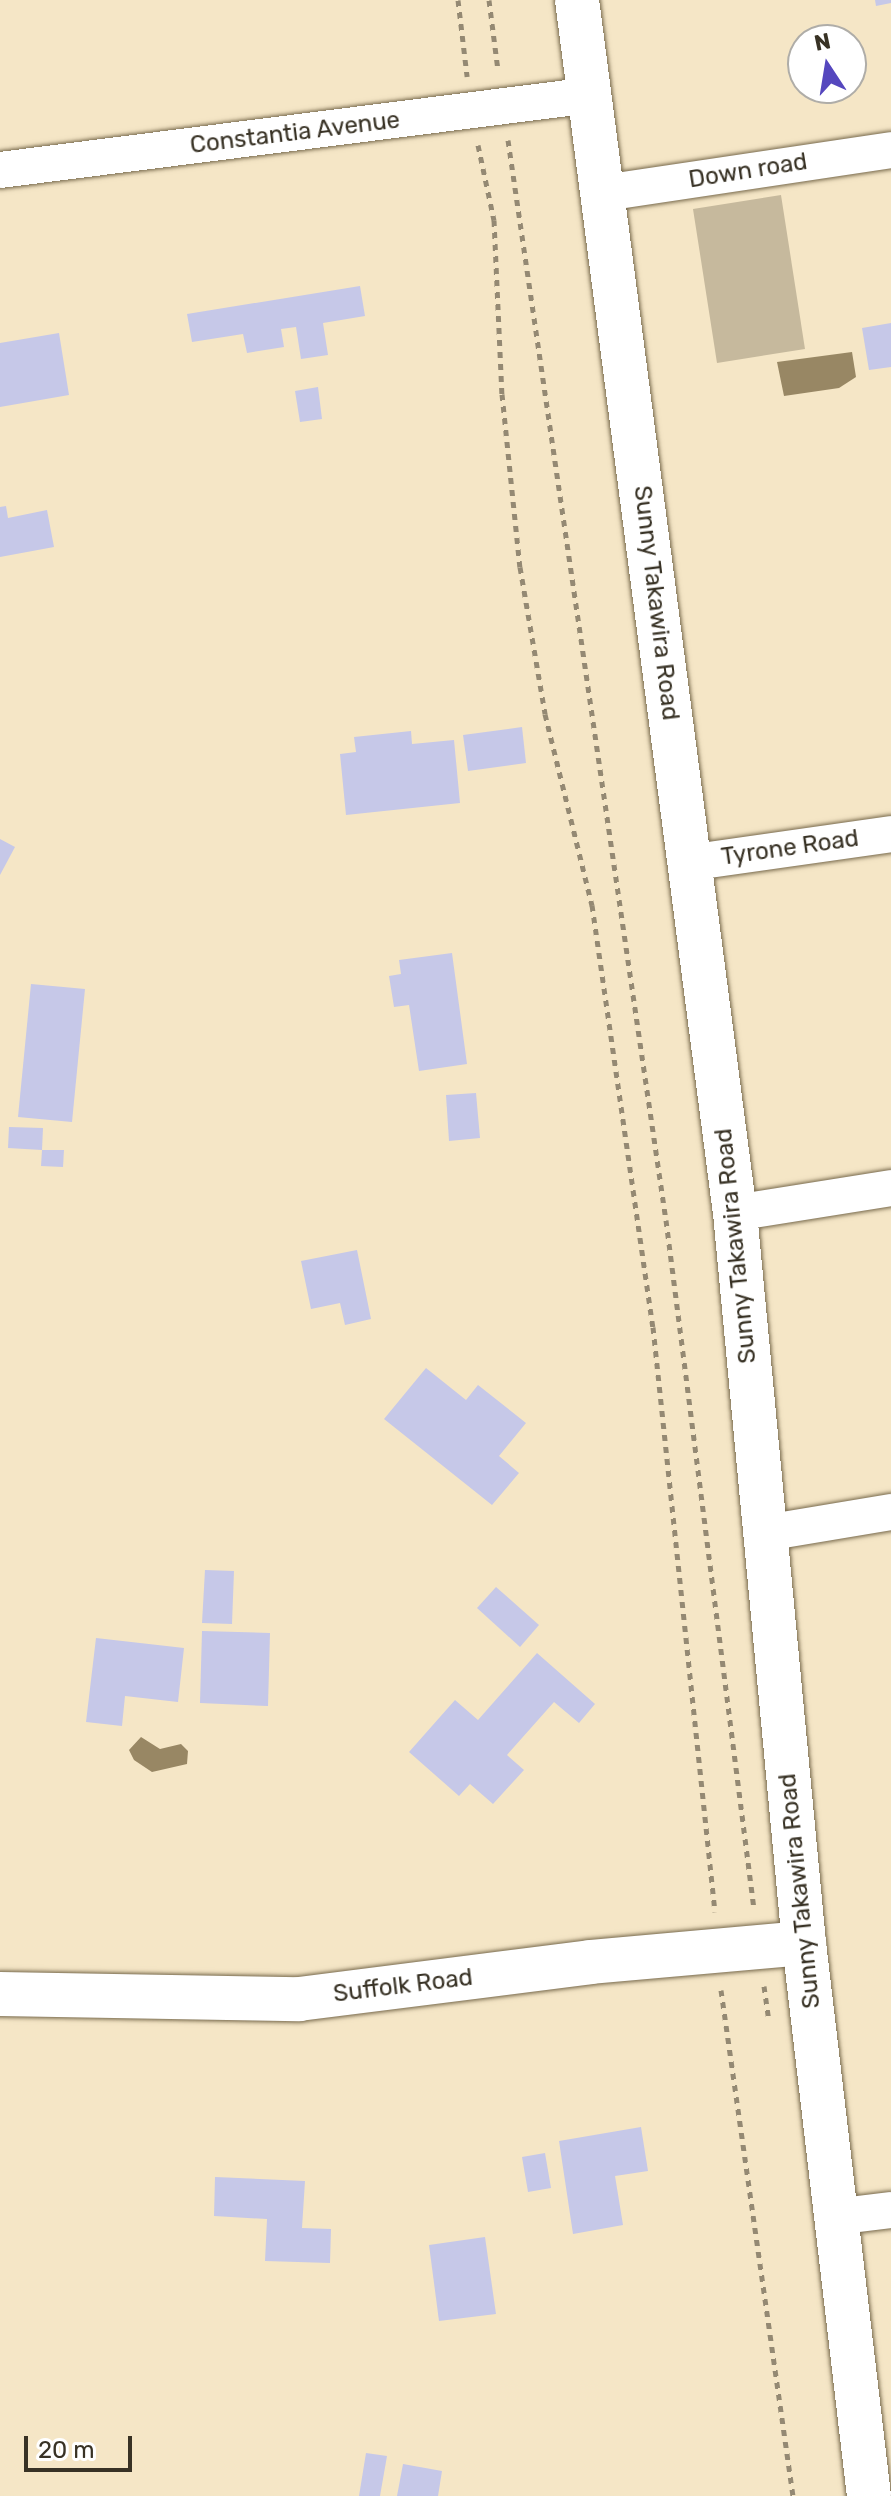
<!DOCTYPE html>
<html>
<head>
<meta charset="utf-8">
<style>
  body { margin:0 }
  #map { position:relative; width:891px; height:2496px; overflow:hidden; background:#f5e6c6; font-family:Rubik,sans-serif }
  div>[style] { position:absolute }
  .green>* { inset:0; background:#c6b99d }
  .water>* { inset:0; background:#988764 }
  .building>* { inset:0; background:#c6c8e8 }
  .path>* { height:5px; margin-top:-2.5px; transform-origin:0; background:repeating-linear-gradient(90deg,#948973 0 6px,transparent 0 12px) }
  .roads { filter:drop-shadow(0 0 2px #786a4d) drop-shadow(0 0 2px #786a4d) }
  .street>* { height:36px; margin:-18px; padding:0 18px; transform-origin:18px; border-radius:18px; background:#fff }
  .secondary>* { height:44px; margin:-22px; padding:0 22px; transform-origin:22px; border-radius:22px; background:#fff }
  span { translate:-50% -50%; white-space:nowrap; text-align:center; line-height:1.15; -webkit-text-stroke:8px #fff; paint-order:stroke }
  .street-label { font-size:24px; color:#383225 }
  .north { position:absolute; left:787px; top:24px; width:80px; height:80px; box-sizing:border-box; background:#fff; border:2px solid #afada8; border-radius:50%; rotate:348deg; font-size:22px; font-weight:700; line-height:32px; text-align:center; color:#383225 }
  .north::after { content:''; display:block; margin:auto; width:28px; height:36px; background:#5547be; clip-path:polygon(50% 0,100% 100%,50% 72%,0 100%) }
  .scale { position:absolute; left:24px; top:2436px; width:108px; height:36px; box-sizing:border-box; border:4px solid #383225; border-top:0; padding-left:10px; font-size:24px; line-height:28px; white-space:nowrap; color:#383225; -webkit-text-stroke:6px #fff; paint-order:stroke }
</style>
</head>
<body>
<div id="map">
  <div class="green">
    <div style="clip-path:polygon(781px 195px,805px 349px,717px 363px,693px 209px)"></div>
  </div>
  <div class="water">
    <div style="clip-path:polygon(852px 352px,856px 377px,839px 388px,784px 396px,777px 362px)"></div>
    <div style="clip-path:polygon(141px 1737px,160px 1749px,181px 1744px,188px 1751px,187px 1764px,152px 1772px,134px 1760px,129px 1750px)"></div>
  </div>
  <div class="building">
    <div style="clip-path:polygon(875px 0,891px 0,891px 3px,876px 6px)"></div>
    <div style="clip-path:polygon(360px 286px,365px 316px,323px 323px,328px 355px,301px 359px,296px 327px,281px 329px,284px 347px,247px 353px,243px 334px,192px 342px,187px 314px)"></div>
    <div style="clip-path:polygon(891px 323px,891px 367px,869px 370px,862px 328px)"></div>
    <div style="clip-path:polygon(59px 333px,69px 395px,0 407px,0 343px)"></div>
    <div style="clip-path:polygon(318px 387px,322px 419px,300px 422px,295px 391px)"></div>
    <div style="clip-path:polygon(6px 506px,8px 518px,47px 510px,54px 547px,0 557px,0 507px)"></div>
    <div style="clip-path:polygon(522px 727px,526px 763px,468px 771px,463px 735px)"></div>
    <div style="clip-path:polygon(411px 731px,412px 744px,454px 740px,460px 803px,346px 815px,340px 754px,356px 752px,354px 737px)"></div>
    <div style="clip-path:polygon(0 839px,15px 847px,0 875px)"></div>
    <div style="clip-path:polygon(452px 953px,467px 1064px,419px 1071px,409px 1005px,394px 1007px,389px 976px,401px 974px,399px 960px)"></div>
    <div style="clip-path:polygon(31px 984px,85px 989px,72px 1122px,18px 1117px)"></div>
    <div style="clip-path:polygon(476px 1093px,480px 1138px,449px 1141px,446px 1095px)"></div>
    <div style="clip-path:polygon(9px 1127px,43px 1128px,42px 1150px,8px 1148px)"></div>
    <div style="clip-path:polygon(42px 1150px,64px 1150px,63px 1167px,41px 1166px)"></div>
    <div style="clip-path:polygon(357px 1250px,371px 1319px,345px 1325px,340px 1303px,311px 1309px,301px 1261px)"></div>
    <div style="clip-path:polygon(426px 1368px,466px 1400px,478px 1385px,526px 1423px,499px 1456px,519px 1473px,492px 1505px,384px 1419px)"></div>
    <div style="clip-path:polygon(205px 1570px,234px 1571px,232px 1624px,202px 1623px)"></div>
    <div style="clip-path:polygon(496px 1587px,539px 1625px,520px 1647px,477px 1608px)"></div>
    <div style="clip-path:polygon(202px 1631px,270px 1633px,268px 1706px,200px 1703px)"></div>
    <div style="clip-path:polygon(96px 1638px,184px 1648px,178px 1702px,125px 1696px,122px 1726px,86px 1722px)"></div>
    <div style="clip-path:polygon(537px 1653px,595px 1704px,579px 1723px,554px 1702px,507px 1755px,524px 1770px,493px 1804px,470px 1784px,459px 1796px,409px 1752px,455px 1700px,478px 1720px)"></div>
    <div style="clip-path:polygon(641px 2127px,648px 2171px,615px 2176px,623px 2225px,573px 2234px,559px 2141px)"></div>
    <div style="clip-path:polygon(545px 2153px,551px 2188px,528px 2192px,522px 2157px)"></div>
    <div style="clip-path:polygon(215px 2177px,305px 2181px,302px 2228px,331px 2229px,330px 2263px,265px 2261px,267px 2219px,214px 2216px)"></div>
    <div style="clip-path:polygon(485px 2237px,496px 2314px,439px 2321px,429px 2245px)"></div>
    <div style="clip-path:polygon(366px 2453px,387px 2456px,380px 2496px,359px 2496px)"></div>
    <div style="clip-path:polygon(403px 2464px,442px 2471px,438px 2496px,397px 2496px)"></div>
  </div>
  <div class="path">
    <div style="left:458px;top:0;width:77px;rotate:83.2deg"></div>
    <div style="left:489px;top:0;width:71px;rotate:82.7deg"></div>
    <div style="left:508px;top:140px;width:1091px;rotate:81.68deg"></div>
    <div style="left:666px;top:1220px;width:695px;rotate:82.72deg"></div>
    <div style="left:478px;top:145px;width:77px;rotate:78deg"></div>
    <div style="left:494px;top:220px;width:174px;rotate:87.4deg"></div>
    <div style="left:502px;top:394px;width:174px;rotate:84.1deg"></div>
    <div style="left:520px;top:567px;width:149px;rotate:80.3deg"></div>
    <div style="left:545px;top:714px;width:197px;rotate:76.2deg"></div>
    <div style="left:592px;top:905px;width:426px;rotate:81.8deg"></div>
    <div style="left:653px;top:1327px;width:588px;rotate:83.95deg"></div>
    <div style="left:764px;top:1986px;width:34px;rotate:82deg"></div>
    <div style="left:721px;top:1990px;width:511px;rotate:81.9deg"></div>
  </div>
  <div class="roads">
    <div class="street">
      <div style="left:0;top:170px;width:596px;rotate:-7.23deg"></div>
      <div style="left:604px;top:193px;width:290px;rotate:-8.5deg"></div>
      <div style="left:688px;top:863px;width:205px;rotate:-8.1deg"></div>
      <div style="left:735px;top:1213px;width:158px;rotate:-9.1deg"></div>
      <div style="left:765px;top:1533px;width:128px;rotate:-9.5deg"></div>
      <div style="left:834px;top:2217px;width:57px;rotate:-7deg"></div>
    </div>
    <div class="secondary">
      <div style="left:577px;top:0;width:1223px;rotate:82.58deg"></div>
      <div style="left:735px;top:1213px;width:733px;rotate:84.6deg"></div>
      <div style="left:804px;top:1943px;width:557px;rotate:83.3deg"></div>
      <div style="left:0;top:1994px;width:299px;rotate:1deg"></div>
      <div style="left:299px;top:1999px;width:294px;rotate:-7.2deg"></div>
      <div style="left:591px;top:1962px;width:214px;rotate:-5.1deg"></div>
    </div>
  </div>
  <div class="street-label">
    <span style="left:295px;top:133px;rotate:-7deg">Constantia Avenue</span>
    <span style="left:748px;top:171px;rotate:-9deg">Down road</span>
    <span style="left:656px;top:603px;rotate:83deg">Sunny Takawira Road</span>
    <span style="left:790px;top:848px;rotate:-8deg">Tyrone Road</span>
    <span style="left:736px;top:1246px;rotate:-96deg">Sunny Takawira Road</span>
    <span style="left:800px;top:1891px;rotate:-96deg">Sunny Takawira Road</span>
    <span style="left:403px;top:1986px;rotate:-7deg">Suffolk Road</span>
  </div>
  <div class="north">N</div>
  <div class="scale">20 m</div>
</div>
</body>
</html>
